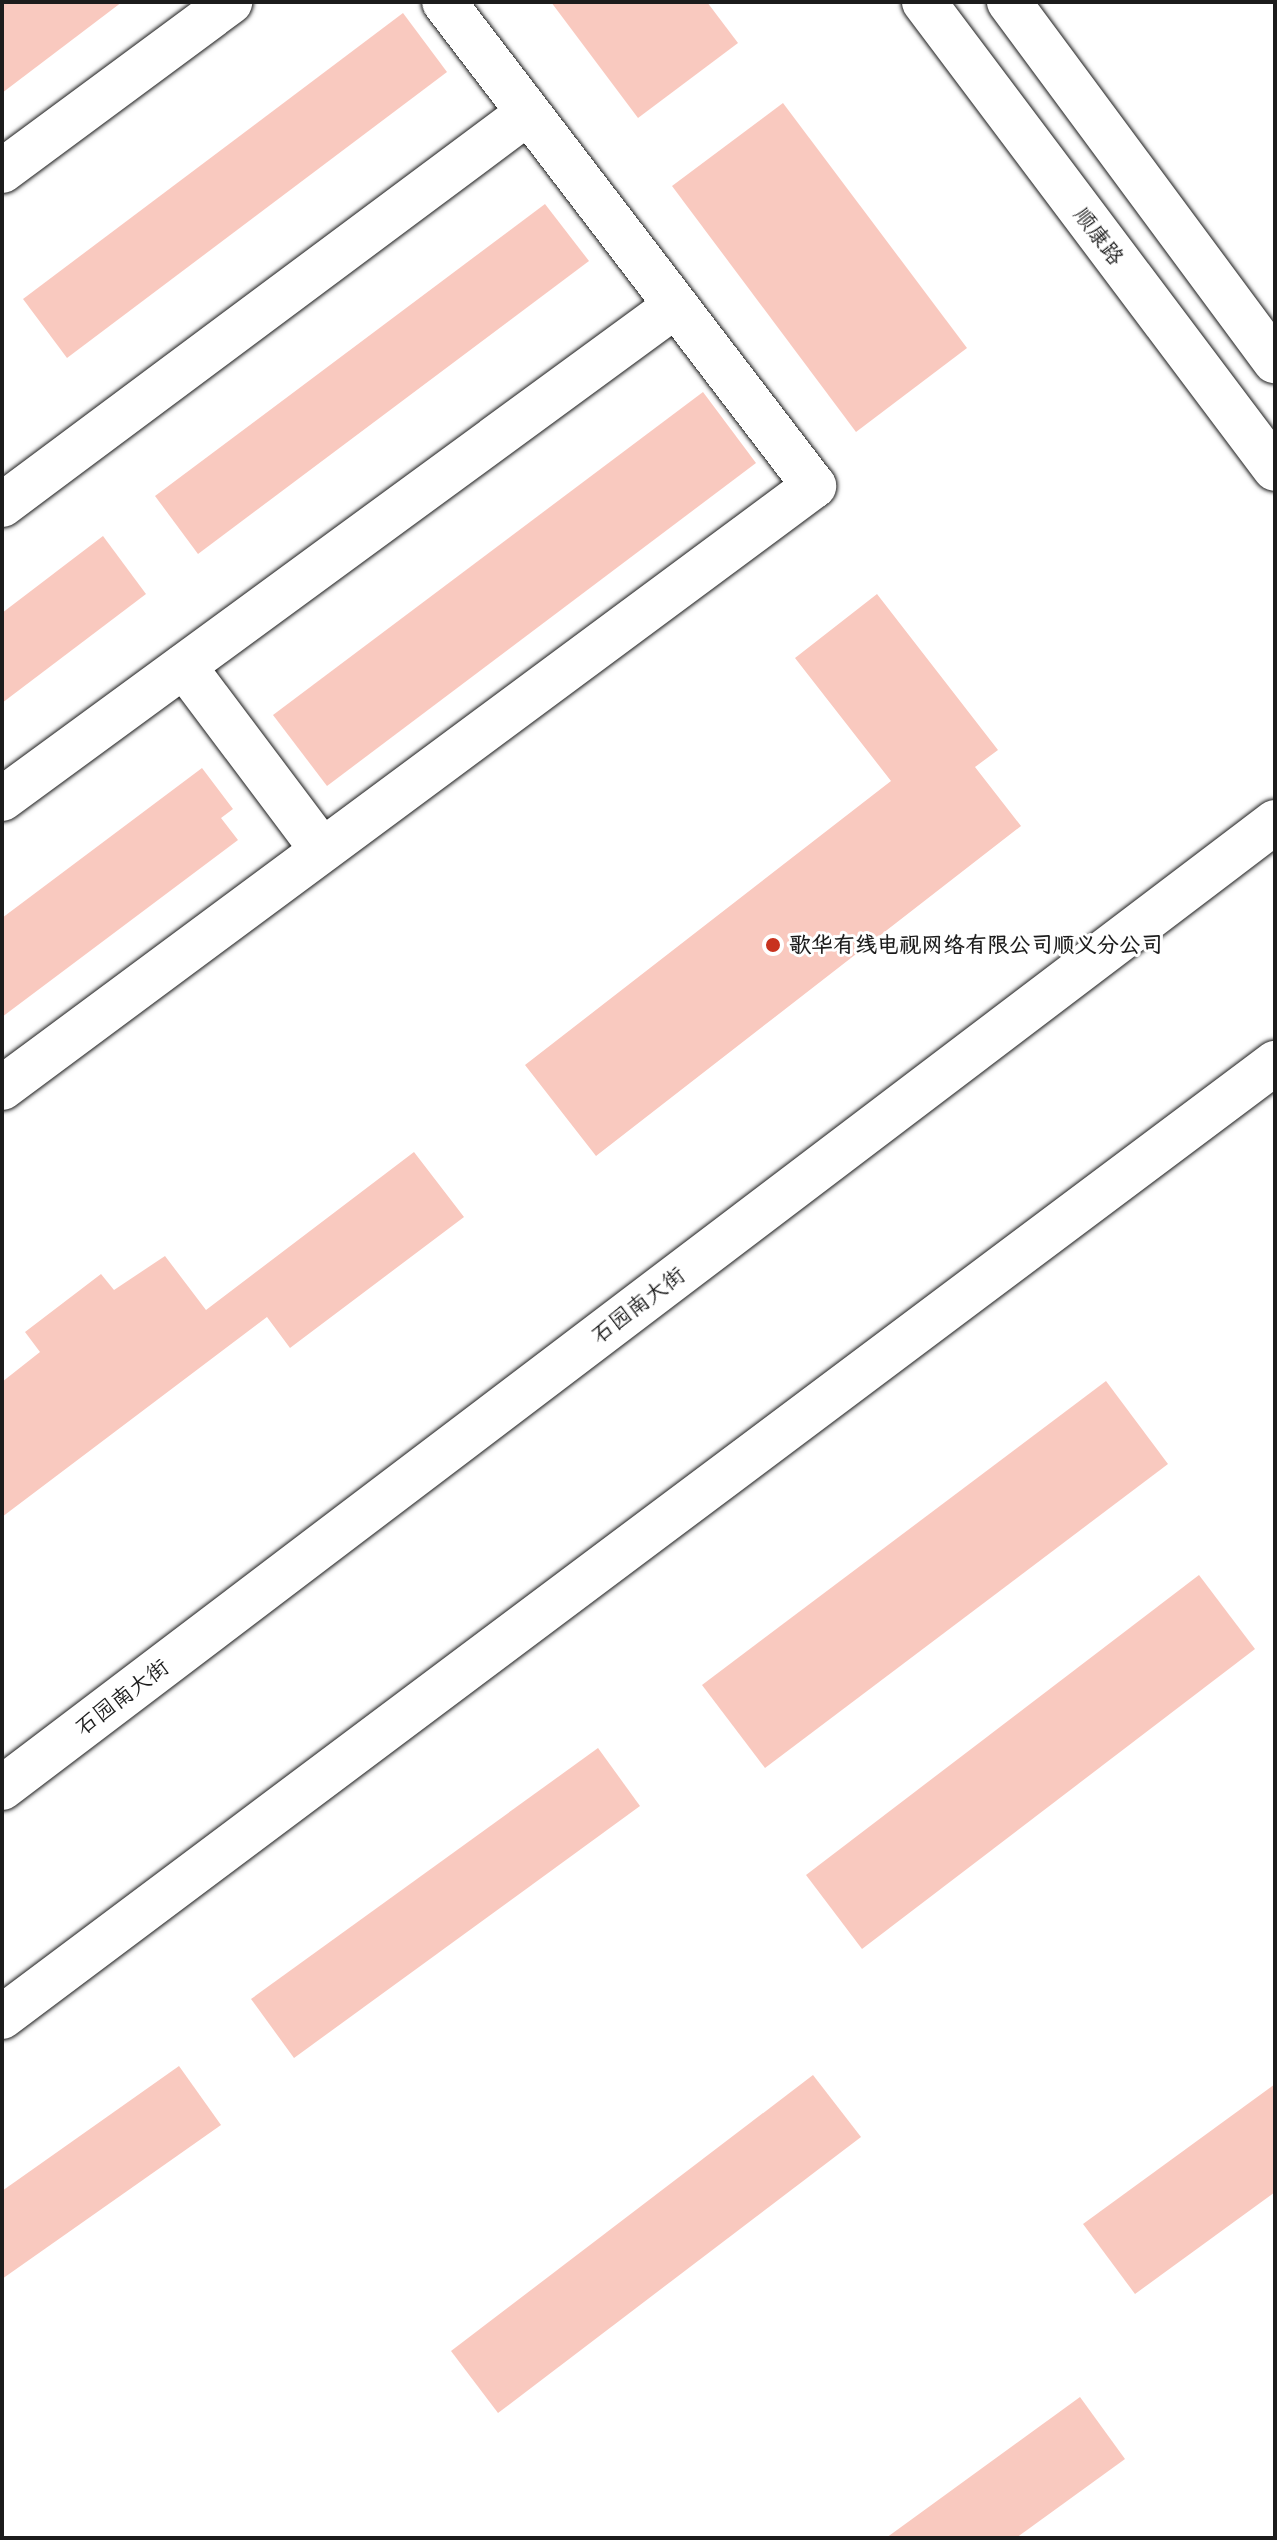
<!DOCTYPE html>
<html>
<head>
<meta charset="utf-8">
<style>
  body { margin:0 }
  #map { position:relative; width:1277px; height:2540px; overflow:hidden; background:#fff; font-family:"Shantell Sans","LXGW WenKai TC",sans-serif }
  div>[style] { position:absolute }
  .building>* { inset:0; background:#f9c9bf }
  .roads { filter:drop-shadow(0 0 2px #1c1c1c) drop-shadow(0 0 2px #1c1c1c) }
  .minor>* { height:44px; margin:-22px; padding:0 22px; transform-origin:22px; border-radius:22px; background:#fff }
  .major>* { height:44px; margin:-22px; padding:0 22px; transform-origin:22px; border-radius:22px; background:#fff }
  .dots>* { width:22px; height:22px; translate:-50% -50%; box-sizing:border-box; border:4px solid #fff; border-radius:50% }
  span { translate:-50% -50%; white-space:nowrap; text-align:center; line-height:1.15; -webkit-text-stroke:6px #fff; paint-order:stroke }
  .street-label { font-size:22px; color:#1c1c1c }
  .poi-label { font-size:22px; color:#1c1c1c; font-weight:700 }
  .left { translate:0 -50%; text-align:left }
  .frame { position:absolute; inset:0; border:4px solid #1c1c1c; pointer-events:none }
</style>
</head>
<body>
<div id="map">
  <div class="building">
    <div style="clip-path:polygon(2px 2px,122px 2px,2px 93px)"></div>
    <div style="clip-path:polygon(551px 2px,707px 2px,738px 43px,638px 118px)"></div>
    <div style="clip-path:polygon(403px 13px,447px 72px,67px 358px,23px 299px)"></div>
    <div style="clip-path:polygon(783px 103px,967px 348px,856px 432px,672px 186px)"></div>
    <div style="clip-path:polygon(545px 204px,589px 261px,198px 554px,155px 496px)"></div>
    <div style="clip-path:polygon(703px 392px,756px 463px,327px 786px,273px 715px)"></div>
    <div style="clip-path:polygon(103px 536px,146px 594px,2px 703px,2px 613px)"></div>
    <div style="clip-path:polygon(877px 594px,998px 750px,975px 767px,1021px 826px,596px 1156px,525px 1065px,891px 781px,795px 658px)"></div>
    <div style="clip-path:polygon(202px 768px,233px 809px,221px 818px,238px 840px,2px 1017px,2px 918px)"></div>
    <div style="clip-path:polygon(414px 1152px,464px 1217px,290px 1348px,267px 1317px,2px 1517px,2px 1382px,40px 1352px,25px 1332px,101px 1274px,114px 1290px,165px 1256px,206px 1310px)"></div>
    <div style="clip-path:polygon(1106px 1381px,1168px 1464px,765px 1768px,702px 1685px)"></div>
    <div style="clip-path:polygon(1199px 1575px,1255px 1649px,862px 1949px,806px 1875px)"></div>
    <div style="clip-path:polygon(598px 1748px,640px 1806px,294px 2058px,251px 1999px)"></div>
    <div style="clip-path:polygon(179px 2066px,221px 2125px,2px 2279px,2px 2191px)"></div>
    <div style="clip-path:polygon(813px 2075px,861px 2137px,498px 2413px,451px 2351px)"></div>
    <div style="clip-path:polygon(1275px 2084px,1275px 2192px,1135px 2294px,1083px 2224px)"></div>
    <div style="clip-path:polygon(1080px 2397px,1125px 2459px,1016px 2538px,886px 2538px)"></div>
  </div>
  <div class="roads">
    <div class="minor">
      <div style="left:2px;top:171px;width:284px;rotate:-36.5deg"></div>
      <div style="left:2px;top:505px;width:656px;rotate:-36.7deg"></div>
      <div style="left:184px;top:666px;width:230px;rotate:53.1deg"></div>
      <div style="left:2px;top:799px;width:834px;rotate:-36.22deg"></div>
      <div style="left:2px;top:1088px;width:1011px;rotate:-36.55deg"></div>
      <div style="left:814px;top:486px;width:609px;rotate:-127.4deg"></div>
    </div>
    <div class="major">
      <div style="left:924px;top:2px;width:584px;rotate:53.07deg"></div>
      <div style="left:1009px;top:2px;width:447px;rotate:53.5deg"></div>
      <div style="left:2px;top:1788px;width:1598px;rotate:-37.19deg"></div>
      <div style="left:2px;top:2017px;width:1591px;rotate:-36.85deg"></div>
    </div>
  </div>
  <div class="dots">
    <div style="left:773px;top:945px;background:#c8321e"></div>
  </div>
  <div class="street-label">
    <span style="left:1099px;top:236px;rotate:53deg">顺康路</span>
    <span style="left:638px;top:1305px;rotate:-37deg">石园南大街</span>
    <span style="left:122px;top:1697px;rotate:-37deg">石园南大街</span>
  </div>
  <div class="poi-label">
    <span class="left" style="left:789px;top:945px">歌华有线电视网络有限公司顺义分公司</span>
  </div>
  <div class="frame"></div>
</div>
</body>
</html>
